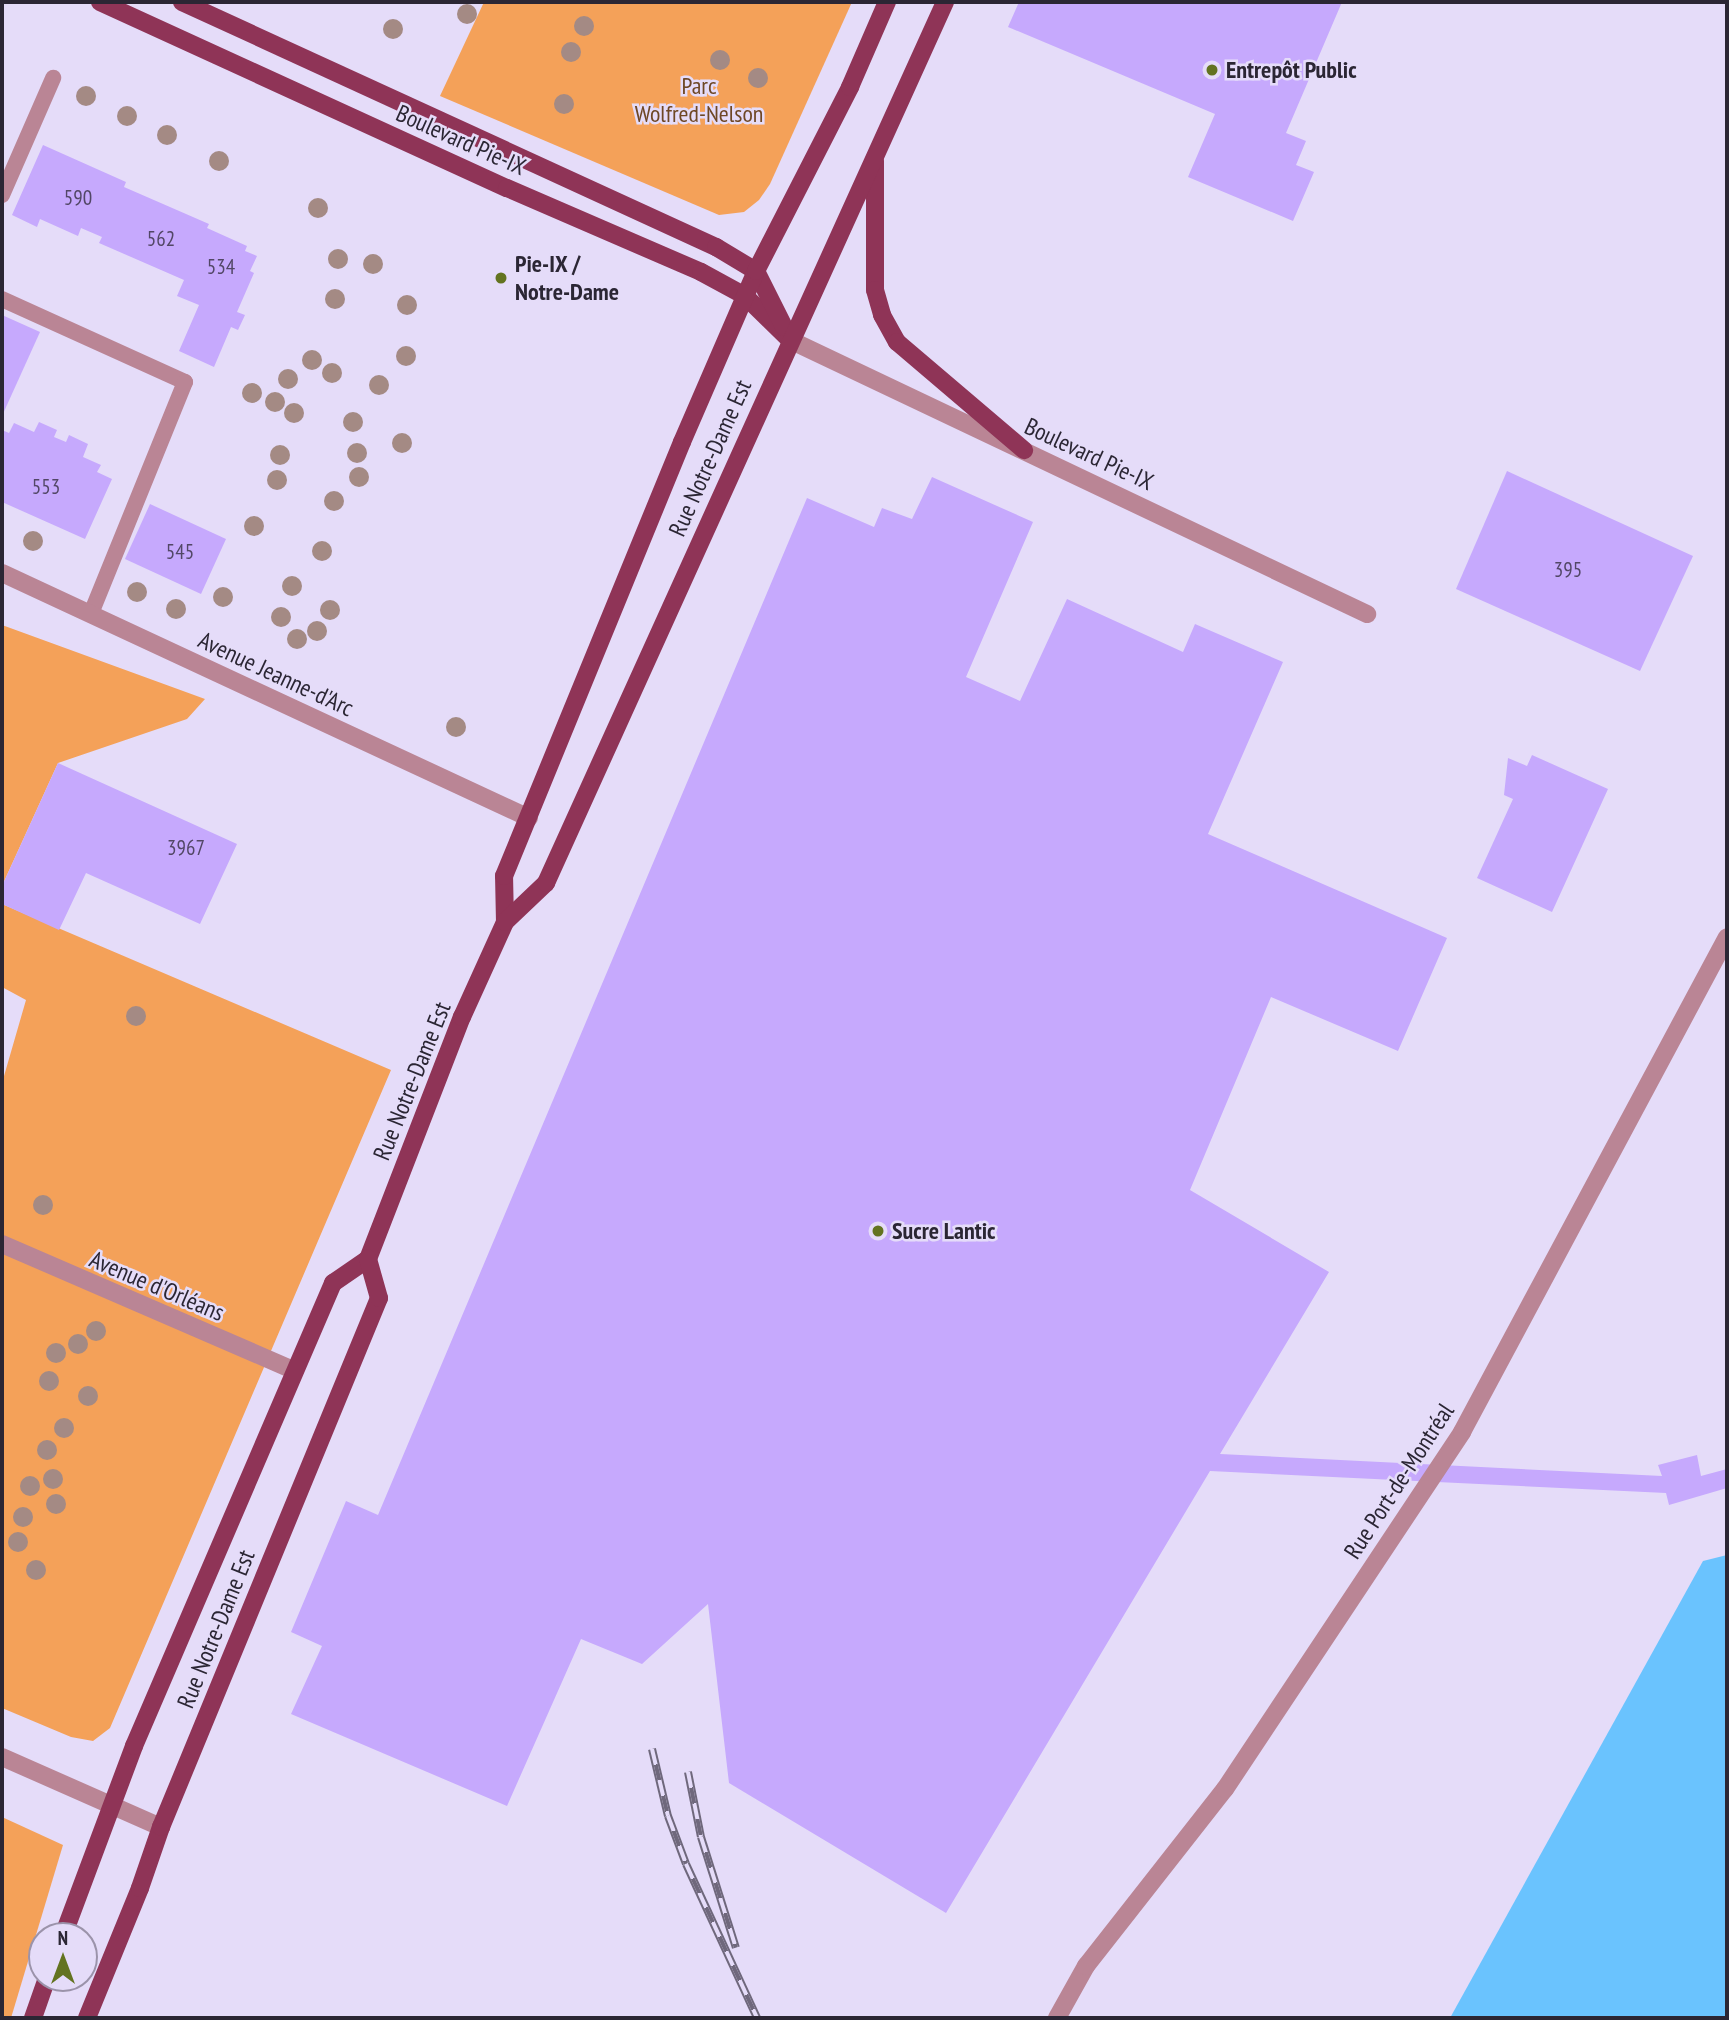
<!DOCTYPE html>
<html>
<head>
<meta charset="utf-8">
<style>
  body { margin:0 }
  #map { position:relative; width:1729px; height:2020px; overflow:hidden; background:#e5dcf9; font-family:"PT Sans Narrow",sans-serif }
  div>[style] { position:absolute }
  .green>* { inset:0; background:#f4a159 }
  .water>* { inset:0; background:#6ac3fe }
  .building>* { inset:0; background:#c6a9fd }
  .lane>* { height:16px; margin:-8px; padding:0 8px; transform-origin:8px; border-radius:8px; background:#ba8595 }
  .street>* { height:18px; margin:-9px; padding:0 9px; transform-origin:9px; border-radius:9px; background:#ba8595 }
  .primary>* { height:18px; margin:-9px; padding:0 9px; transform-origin:9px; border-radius:9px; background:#8f3457 }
  .rail>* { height:8px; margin-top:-4px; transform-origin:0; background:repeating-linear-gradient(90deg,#e5dcf9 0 16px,#6f687c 0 32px); box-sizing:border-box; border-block:2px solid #6f687c }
  .trees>* { width:20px; height:20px; margin:-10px; border-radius:50%; background:#a48a84 }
  .dots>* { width:19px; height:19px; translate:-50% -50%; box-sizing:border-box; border:4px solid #e5dcf9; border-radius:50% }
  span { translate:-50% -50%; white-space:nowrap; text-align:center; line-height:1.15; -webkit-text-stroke:5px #e5dcf9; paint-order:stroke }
  .number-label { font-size:21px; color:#524766 }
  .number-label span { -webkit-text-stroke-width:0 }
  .poi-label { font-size:24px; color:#2b2634; font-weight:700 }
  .left { translate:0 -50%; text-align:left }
  .park-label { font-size:24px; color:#6e4725 }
  .street-label { font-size:24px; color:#2b2634 }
  .frame { position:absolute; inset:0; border:4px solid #2b2634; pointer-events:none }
  .north { position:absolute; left:28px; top:1922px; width:70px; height:70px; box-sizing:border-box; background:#e5dcf9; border:2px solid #9b93aa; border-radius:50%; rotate:0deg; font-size:19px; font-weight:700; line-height:28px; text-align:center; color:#2b2634 }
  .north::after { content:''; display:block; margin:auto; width:24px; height:32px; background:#637320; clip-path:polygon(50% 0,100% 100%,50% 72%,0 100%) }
</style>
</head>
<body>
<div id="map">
  <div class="green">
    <div style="clip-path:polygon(484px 2px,852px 2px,770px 184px,759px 200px,744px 212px,719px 215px,440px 96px)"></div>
    <div style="clip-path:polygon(2px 625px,205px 699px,187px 719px,58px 763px,2px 886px)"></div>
    <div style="clip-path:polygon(2px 904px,391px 1070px,110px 1728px,93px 1741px,71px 1737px,2px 1708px,2px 1083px,26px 1000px,2px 987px)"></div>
    <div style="clip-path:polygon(2px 1817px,63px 1845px,11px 2018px,2px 2018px)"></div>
  </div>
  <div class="water">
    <div style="clip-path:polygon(1727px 1555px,1727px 2018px,1450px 2018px,1703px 1561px)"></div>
  </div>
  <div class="building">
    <div style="clip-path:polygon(1019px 2px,1342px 2px,1286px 133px,1306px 141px,1296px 165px,1314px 172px,1293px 221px,1188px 177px,1215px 114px,1008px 27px)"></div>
    <div style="clip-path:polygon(43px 145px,126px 182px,124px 187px,209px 224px,207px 228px,247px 246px,245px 251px,257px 256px,250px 271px,254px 273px,237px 312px,245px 315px,238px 330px,231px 327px,214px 367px,179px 351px,199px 305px,177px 296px,184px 280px,99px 243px,102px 237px,81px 228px,78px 236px,40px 219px,37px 227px,12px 215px)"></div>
    <div style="clip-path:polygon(2px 315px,40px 332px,2px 416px)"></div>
    <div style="clip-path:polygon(39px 422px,57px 430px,54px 437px,66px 442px,69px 435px,88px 444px,83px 457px,101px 465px,97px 472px,112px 479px,85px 539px,2px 502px,2px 430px,9px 433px,14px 423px,34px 432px)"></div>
    <div style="clip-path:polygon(1507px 471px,1693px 556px,1640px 671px,1456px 589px)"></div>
    <div style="clip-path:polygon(932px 477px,1033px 522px,966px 677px,1020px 701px,1067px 599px,1183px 652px,1195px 624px,1283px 662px,1208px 834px,1447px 938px,1398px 1051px,1271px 997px,1190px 1190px,1329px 1272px,1220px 1454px,1662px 1476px,1658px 1465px,1697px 1455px,1701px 1476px,1727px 1469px,1727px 1488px,1669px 1505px,1666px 1493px,1210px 1471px,946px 1913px,729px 1783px,708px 1604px,642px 1664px,581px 1639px,507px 1806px,291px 1714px,322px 1646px,291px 1632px,346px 1501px,378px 1515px,807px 498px,874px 527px,882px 508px,912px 519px)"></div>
    <div style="clip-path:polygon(150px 504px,226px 539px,201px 594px,125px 559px)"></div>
    <div style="clip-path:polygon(1532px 755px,1608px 789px,1552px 912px,1477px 878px,1513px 799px,1504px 795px,1508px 758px,1527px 766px)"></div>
    <div style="clip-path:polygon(58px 763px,237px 844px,200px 924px,86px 873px,59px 930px,2px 904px,2px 886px)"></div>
  </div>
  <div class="lane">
    <div style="left:2px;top:195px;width:128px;rotate:-66.4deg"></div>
    <div style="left:2px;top:299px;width:201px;rotate:24.4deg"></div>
    <div style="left:185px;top:382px;width:250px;rotate:112.1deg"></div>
  </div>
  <div class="street">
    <div style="left:790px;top:340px;width:639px;rotate:25.4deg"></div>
    <div style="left:2px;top:573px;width:581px;rotate:24.93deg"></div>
    <div style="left:2px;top:1244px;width:319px;rotate:23.4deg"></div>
    <div style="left:2px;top:1757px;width:174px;rotate:23.8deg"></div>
    <div style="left:1057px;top:2018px;width:60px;rotate:-60.9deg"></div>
    <div style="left:1086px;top:1966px;width:225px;rotate:-51.9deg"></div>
    <div style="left:1225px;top:1789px;width:429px;rotate:-56.4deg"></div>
    <div style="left:1462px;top:1432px;width:561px;rotate:-61.84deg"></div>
  </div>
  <div class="primary">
    <div style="left:100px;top:2px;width:447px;rotate:24.6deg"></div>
    <div style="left:507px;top:188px;width:211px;rotate:23.4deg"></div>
    <div style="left:701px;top:272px;width:50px;rotate:28.6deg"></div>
    <div style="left:745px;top:296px;width:63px;rotate:44.4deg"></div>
    <div style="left:182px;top:2px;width:588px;rotate:24.65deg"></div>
    <div style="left:716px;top:247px;width:47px;rotate:31deg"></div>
    <div style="left:756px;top:271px;width:63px;rotate:63.4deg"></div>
    <div style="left:875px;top:161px;width:129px;rotate:90deg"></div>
    <div style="left:875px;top:290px;width:26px;rotate:74deg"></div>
    <div style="left:882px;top:315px;width:31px;rotate:61deg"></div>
    <div style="left:897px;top:342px;width:167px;rotate:40.4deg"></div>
    <div style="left:505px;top:922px;width:46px;rotate:-91.2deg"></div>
    <div style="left:504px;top:876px;width:469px;rotate:-67.7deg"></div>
    <div style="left:682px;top:442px;width:186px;rotate:-66.6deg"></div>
    <div style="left:756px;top:271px;width:207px;rotate:-62.9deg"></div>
    <div style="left:850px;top:87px;width:93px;rotate:-66.5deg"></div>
    <div style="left:63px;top:1936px;width:203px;rotate:-69.5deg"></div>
    <div style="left:134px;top:1746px;width:504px;rotate:-66.74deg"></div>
    <div style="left:333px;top:1283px;width:42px;rotate:-34.4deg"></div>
    <div style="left:368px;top:1259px;width:260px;rotate:-68.8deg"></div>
    <div style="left:462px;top:1017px;width:104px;rotate:-65.6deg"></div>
    <div style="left:505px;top:922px;width:57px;rotate:-43.6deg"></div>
    <div style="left:546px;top:883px;width:967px;rotate:-65.63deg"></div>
    <div style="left:33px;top:2018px;width:42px;rotate:-70.7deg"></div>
    <div style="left:87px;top:2018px;width:140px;rotate:-67.8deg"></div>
    <div style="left:140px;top:1888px;width:65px;rotate:-71deg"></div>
    <div style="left:161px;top:1827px;width:572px;rotate:-67.6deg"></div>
    <div style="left:379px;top:1298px;width:41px;rotate:-105.8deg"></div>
  </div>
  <div class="rail">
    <div style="left:652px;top:1749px;width:69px;rotate:76.6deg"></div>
    <div style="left:668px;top:1816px;width:51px;rotate:69.4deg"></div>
    <div style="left:686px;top:1864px;width:170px;rotate:65.2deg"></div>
    <div style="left:688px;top:1772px;width:66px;rotate:78.7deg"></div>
    <div style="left:701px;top:1837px;width:116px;rotate:72.5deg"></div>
  </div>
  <div class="trees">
    <div style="left:467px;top:14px"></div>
    <div style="left:584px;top:26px"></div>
    <div style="left:393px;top:29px"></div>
    <div style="left:571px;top:52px"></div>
    <div style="left:720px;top:60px"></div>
    <div style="left:758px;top:78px"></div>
    <div style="left:86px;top:96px"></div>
    <div style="left:564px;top:104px"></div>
    <div style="left:127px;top:116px"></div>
    <div style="left:167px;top:135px"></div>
    <div style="left:219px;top:161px"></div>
    <div style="left:318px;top:208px"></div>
    <div style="left:338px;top:259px"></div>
    <div style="left:373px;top:264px"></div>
    <div style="left:335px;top:299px"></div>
    <div style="left:407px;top:305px"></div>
    <div style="left:406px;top:356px"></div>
    <div style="left:312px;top:360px"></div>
    <div style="left:332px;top:373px"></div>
    <div style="left:288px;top:379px"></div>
    <div style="left:379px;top:385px"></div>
    <div style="left:252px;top:393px"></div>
    <div style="left:275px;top:402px"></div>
    <div style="left:294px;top:413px"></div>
    <div style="left:353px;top:422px"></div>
    <div style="left:402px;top:443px"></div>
    <div style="left:357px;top:453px"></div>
    <div style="left:280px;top:455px"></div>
    <div style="left:359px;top:477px"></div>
    <div style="left:277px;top:480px"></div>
    <div style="left:334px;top:501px"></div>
    <div style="left:254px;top:526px"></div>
    <div style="left:33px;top:541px"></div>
    <div style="left:322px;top:551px"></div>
    <div style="left:292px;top:586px"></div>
    <div style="left:137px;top:592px"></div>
    <div style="left:223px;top:597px"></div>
    <div style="left:176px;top:609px"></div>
    <div style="left:330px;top:610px"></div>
    <div style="left:281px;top:617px"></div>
    <div style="left:317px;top:631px"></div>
    <div style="left:297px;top:639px"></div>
    <div style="left:456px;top:727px"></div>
    <div style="left:136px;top:1016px"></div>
    <div style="left:43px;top:1205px"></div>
    <div style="left:96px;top:1331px"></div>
    <div style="left:78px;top:1344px"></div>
    <div style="left:56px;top:1353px"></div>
    <div style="left:49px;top:1381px"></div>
    <div style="left:88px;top:1396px"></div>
    <div style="left:64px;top:1428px"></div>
    <div style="left:47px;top:1450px"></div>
    <div style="left:53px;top:1479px"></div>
    <div style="left:30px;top:1486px"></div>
    <div style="left:56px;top:1504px"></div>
    <div style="left:23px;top:1517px"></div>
    <div style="left:18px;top:1542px"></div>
    <div style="left:36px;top:1570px"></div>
  </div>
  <div class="dots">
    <div style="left:1212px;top:70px;background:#637320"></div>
    <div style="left:501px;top:278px;background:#637320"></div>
    <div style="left:878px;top:1231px;background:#637320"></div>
  </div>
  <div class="number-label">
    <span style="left:78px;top:198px">590</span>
    <span style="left:161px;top:239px">562</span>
    <span style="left:221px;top:267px">534</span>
    <span style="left:46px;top:487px">553</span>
    <span style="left:180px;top:552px">545</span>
    <span style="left:1568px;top:570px">395</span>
    <span style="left:186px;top:848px">3967</span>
  </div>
  <div class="poi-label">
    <span class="left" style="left:1226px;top:70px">Entrepôt Public</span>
    <span class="left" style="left:515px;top:278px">Pie-IX /<br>Notre-Dame</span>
    <span class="left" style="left:892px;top:1231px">Sucre Lantic</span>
  </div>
  <div class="park-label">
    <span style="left:699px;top:100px">Parc<br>Wolfred-Nelson</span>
  </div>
  <div class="street-label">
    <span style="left:461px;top:140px;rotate:24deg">Boulevard Pie-IX</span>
    <span style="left:1089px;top:454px;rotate:25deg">Boulevard Pie-IX</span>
    <span style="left:710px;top:458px;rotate:-66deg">Rue Notre-Dame Est</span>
    <span style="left:276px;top:674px;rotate:25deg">Avenue Jeanne-d'Arc</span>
    <span style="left:412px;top:1081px;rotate:-68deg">Rue Notre-Dame Est</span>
    <span style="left:157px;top:1286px;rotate:23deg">Avenue d'Orléans</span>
    <span style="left:1399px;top:1481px;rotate:-57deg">Rue Port-de-Montréal</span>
    <span style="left:216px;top:1629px;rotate:-68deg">Rue Notre-Dame Est</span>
  </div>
  <div class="frame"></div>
  <div class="north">N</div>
</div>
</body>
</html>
